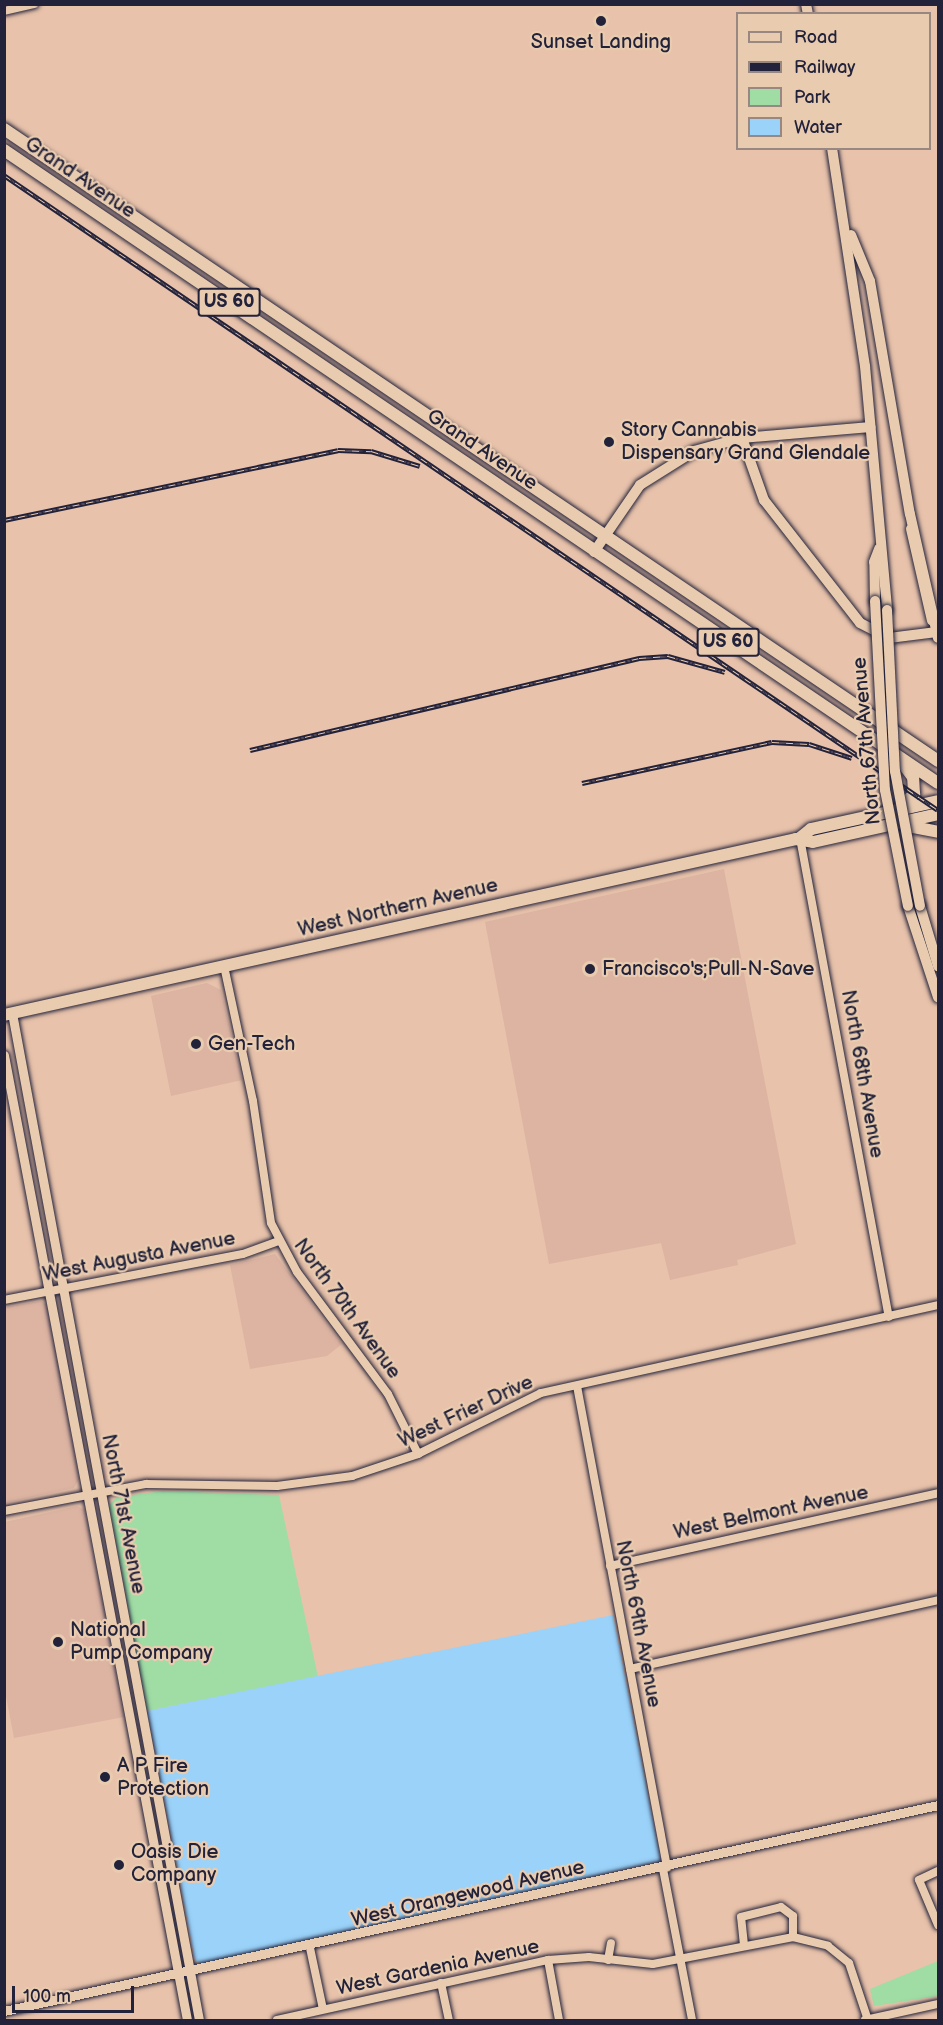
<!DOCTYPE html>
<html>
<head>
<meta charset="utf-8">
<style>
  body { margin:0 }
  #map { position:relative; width:943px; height:2025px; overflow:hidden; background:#e8c2aa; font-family:"Balsamiq Sans",sans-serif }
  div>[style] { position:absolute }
  .built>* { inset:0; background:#ddb4a2 }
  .green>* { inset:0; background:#9fdda5 }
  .water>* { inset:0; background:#9ad2f9 }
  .roads { filter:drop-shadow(0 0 2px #22223b) drop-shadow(0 0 2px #22223b) }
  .minor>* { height:8px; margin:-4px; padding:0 4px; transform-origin:4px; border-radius:4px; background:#e9cbaf }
  .tertiary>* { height:9px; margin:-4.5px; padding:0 4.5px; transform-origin:4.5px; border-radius:4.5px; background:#e9cbaf }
  .secondary>* { height:10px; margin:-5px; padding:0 5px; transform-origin:5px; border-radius:5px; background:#e9cbaf }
  .primary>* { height:12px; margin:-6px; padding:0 6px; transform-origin:6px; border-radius:6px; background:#e9cbaf }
  .trunk>* { height:12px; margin:-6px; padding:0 6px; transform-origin:6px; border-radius:6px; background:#e9cbaf }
  .rail>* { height:4.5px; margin-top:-2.25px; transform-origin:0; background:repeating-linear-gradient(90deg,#e9cbaf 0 7px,#22223b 0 14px); box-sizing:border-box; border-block:2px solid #22223b }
  .bridges { filter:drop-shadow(0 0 2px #22223b) drop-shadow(0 0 2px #22223b) }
  .secondary-bridge>* { height:10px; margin:-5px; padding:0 5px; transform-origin:5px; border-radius:5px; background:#e9cbaf }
  .dots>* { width:16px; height:16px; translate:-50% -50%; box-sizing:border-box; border:3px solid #e9cbaf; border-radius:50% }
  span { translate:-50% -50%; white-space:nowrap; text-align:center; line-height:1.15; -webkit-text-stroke:4.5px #e9cbaf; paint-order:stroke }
  .shield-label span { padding:2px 4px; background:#e9cbaf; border:2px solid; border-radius:4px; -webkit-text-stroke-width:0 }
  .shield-label { font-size:18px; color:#22223b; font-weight:700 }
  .poi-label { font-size:20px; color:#22223b }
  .left { translate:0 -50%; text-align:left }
  .street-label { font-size:20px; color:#22223b }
  .frame { position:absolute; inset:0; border:6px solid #22223b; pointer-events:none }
  .legend { position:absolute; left:736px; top:12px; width:195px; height:138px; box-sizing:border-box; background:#e9cbaf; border:2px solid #998781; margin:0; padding:8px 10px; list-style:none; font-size:18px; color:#22223b }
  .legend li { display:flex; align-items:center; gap:12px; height:30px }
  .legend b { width:30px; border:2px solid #998781 }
  .scale { position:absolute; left:12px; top:1986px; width:122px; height:27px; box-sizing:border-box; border:3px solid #22223b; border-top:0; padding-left:8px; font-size:18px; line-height:21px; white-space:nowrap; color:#22223b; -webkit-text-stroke:4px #e9cbaf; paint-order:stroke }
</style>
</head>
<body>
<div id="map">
  <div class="built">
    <div style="clip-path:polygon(724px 869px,796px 1244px,737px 1260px,738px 1265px,670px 1280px,661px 1243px,549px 1264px,485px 922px)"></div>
    <div style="clip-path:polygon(207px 983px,221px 990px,242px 1080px,171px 1096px,151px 996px)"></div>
    <div style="clip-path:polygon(275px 1254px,342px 1344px,327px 1356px,250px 1369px,230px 1265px)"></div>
    <div style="clip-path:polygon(41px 1301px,47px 1305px,79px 1479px,74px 1488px,5px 1503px,5px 1307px)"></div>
    <div style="clip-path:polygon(77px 1506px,85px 1510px,124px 1717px,14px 1738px,4px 1686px,5px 1522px)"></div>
  </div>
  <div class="green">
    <div style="clip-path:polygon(163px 1491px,279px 1495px,318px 1677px,147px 1711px,109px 1505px,117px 1497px)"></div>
    <div style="clip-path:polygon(938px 1961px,938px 1996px,874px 2006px,870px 1989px)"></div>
  </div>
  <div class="water">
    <div style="clip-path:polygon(613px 1615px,661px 1861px,201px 1964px,195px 1960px,147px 1711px)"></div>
  </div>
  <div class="roads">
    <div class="minor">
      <div style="left:4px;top:11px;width:31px;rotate:-13deg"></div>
      <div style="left:800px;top:838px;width:487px;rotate:79.5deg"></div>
      <div style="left:224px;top:966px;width:138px;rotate:77.9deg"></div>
      <div style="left:253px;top:1101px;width:123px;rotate:81.6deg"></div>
      <div style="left:271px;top:1223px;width:55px;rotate:62deg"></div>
      <div style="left:297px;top:1272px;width:152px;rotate:53.3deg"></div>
      <div style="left:388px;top:1394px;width:67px;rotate:63.4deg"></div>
      <div style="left:4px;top:1300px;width:243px;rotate:-10.9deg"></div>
      <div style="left:243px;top:1254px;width:38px;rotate:-20deg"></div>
      <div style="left:577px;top:1386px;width:490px;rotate:79.4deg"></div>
      <div style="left:4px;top:1511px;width:145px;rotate:-10.8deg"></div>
      <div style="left:146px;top:1484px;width:131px;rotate:0.9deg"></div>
      <div style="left:277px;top:1486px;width:76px;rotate:-7.6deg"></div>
      <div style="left:352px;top:1476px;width:70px;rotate:-18.4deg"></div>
      <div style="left:418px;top:1454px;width:137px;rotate:-26.4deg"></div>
      <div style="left:541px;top:1393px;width:407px;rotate:-12.5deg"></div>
      <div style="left:610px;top:1566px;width:336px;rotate:-12.5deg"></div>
      <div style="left:630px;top:1669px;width:316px;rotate:-12.6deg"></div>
      <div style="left:663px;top:1869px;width:154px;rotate:79.1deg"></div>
      <div style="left:938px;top:1871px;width:21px;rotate:155deg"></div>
      <div style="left:919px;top:1880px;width:49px;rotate:67.1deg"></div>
      <div style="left:744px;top:1945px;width:28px;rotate:-96deg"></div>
      <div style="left:741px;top:1917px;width:41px;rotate:-14deg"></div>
      <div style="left:781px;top:1907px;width:15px;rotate:37deg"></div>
      <div style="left:793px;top:1916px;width:21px;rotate:90deg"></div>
      <div style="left:310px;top:1948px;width:62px;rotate:78deg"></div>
      <div style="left:548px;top:1960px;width:61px;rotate:79.6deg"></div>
      <div style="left:608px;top:1960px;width:17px;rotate:-80deg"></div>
      <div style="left:441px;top:1983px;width:38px;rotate:78deg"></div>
      <div style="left:277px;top:2020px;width:278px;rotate:-12.5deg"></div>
      <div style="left:548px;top:1960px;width:41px;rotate:-4.2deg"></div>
      <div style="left:589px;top:1957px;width:64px;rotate:6.2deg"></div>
      <div style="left:653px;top:1964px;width:143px;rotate:-10.9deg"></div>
      <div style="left:793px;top:1937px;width:36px;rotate:14deg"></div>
      <div style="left:828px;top:1946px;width:27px;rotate:39deg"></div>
      <div style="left:849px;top:1963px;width:60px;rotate:71.6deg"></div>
      <div style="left:865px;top:2020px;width:75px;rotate:-12.4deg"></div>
    </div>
    <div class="tertiary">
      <div style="left:12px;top:1013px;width:1024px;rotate:79.48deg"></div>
      <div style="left:4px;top:1055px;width:982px;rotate:79.26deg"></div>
      <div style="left:4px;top:2011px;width:956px;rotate:-12.44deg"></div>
    </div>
    <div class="secondary">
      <div style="left:806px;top:4px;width:10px;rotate:79deg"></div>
      <div style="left:832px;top:148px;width:220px;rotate:81.4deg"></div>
      <div style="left:865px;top:366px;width:245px;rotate:84.8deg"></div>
      <div style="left:851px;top:235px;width:50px;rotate:67.6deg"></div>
      <div style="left:870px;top:281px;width:236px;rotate:80.3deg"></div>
      <div style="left:910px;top:514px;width:127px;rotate:77.3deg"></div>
      <div style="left:742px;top:438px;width:66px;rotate:70.5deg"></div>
      <div style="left:764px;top:500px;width:156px;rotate:52deg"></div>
      <div style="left:860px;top:623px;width:33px;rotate:27deg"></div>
      <div style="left:889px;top:638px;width:48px;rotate:-7.1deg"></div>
      <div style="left:911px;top:529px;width:94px;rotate:77.1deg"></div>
      <div style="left:594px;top:552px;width:81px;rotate:-55.5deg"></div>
      <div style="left:640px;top:485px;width:64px;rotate:-32.2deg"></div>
      <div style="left:694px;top:451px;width:50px;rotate:-15.2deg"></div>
      <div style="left:742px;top:438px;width:129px;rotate:-4.9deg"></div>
      <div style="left:875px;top:601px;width:39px;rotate:-91deg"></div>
      <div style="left:874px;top:562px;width:14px;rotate:-69deg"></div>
      <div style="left:908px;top:906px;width:96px;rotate:71.8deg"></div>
      <div style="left:920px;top:906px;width:63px;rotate:73.3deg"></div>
    </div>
    <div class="primary">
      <div style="left:908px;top:826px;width:31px;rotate:11deg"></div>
      <div style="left:800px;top:838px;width:14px;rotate:-39deg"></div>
      <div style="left:811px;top:829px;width:130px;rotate:-12.4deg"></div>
      <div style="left:4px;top:1015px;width:811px;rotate:-12.53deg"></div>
      <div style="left:796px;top:839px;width:17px;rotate:10deg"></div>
      <div style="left:813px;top:842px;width:128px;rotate:-12.6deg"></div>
    </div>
    <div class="trunk">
      <div style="left:4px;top:129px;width:1128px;rotate:34.08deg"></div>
      <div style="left:4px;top:150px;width:1128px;rotate:34.13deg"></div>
      <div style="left:896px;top:811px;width:25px;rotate:-43deg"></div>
      <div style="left:914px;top:794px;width:17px;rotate:-93deg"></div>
      <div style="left:913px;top:777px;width:16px;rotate:-128deg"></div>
    </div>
  </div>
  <div class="rail">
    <div style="left:4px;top:175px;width:1129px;rotate:34.21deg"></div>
    <div style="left:4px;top:520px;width:341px;rotate:-11.8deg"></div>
    <div style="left:338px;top:450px;width:33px;rotate:2deg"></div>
    <div style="left:371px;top:451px;width:51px;rotate:17deg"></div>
    <div style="left:250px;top:750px;width:400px;rotate:-13.3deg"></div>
    <div style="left:639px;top:658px;width:29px;rotate:-4deg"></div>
    <div style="left:668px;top:656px;width:59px;rotate:15.7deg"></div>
    <div style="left:582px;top:783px;width:194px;rotate:-12.2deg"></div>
    <div style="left:772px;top:742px;width:37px;rotate:3deg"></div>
    <div style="left:809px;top:744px;width:45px;rotate:18deg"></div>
  </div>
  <div class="bridges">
    <div class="secondary-bridge">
      <div style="left:875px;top:601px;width:189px;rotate:87deg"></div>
      <div style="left:885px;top:790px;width:118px;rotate:78.8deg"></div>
      <div style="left:887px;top:610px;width:161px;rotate:87.2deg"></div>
      <div style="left:895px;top:771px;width:137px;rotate:79.5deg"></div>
    </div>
  </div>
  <div class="dots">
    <div style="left:601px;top:21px;background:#22223b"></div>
    <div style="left:609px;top:442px;background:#22223b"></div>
    <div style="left:590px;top:969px;background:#22223b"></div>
    <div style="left:196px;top:1044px;background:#22223b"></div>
    <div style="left:58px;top:1642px;background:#22223b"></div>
    <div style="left:105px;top:1777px;background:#22223b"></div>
    <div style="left:119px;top:1865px;background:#22223b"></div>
  </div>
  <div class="shield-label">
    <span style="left:229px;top:302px">US 60</span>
    <span style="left:728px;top:642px">US 60</span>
  </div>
  <div class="poi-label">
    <span style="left:601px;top:42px">Sunset Landing</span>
    <span class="left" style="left:621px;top:442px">Story Cannabis<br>Dispensary Grand Glendale</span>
    <span class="left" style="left:602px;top:969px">Francisco's;Pull-N-Save</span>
    <span class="left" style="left:208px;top:1044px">Gen-Tech</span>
    <span class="left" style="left:70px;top:1642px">National<br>Pump Company</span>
    <span class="left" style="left:117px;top:1778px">A P Fire<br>Protection</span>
    <span class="left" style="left:131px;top:1864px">Oasis Die<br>Company</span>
  </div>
  <div class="street-label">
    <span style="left:80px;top:178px;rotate:34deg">Grand Avenue</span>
    <span style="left:482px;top:450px;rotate:34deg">Grand Avenue</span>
    <span style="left:867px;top:741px;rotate:-95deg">North 67th Avenue</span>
    <span style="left:398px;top:908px;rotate:-13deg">West Northern Avenue</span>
    <span style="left:862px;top:1074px;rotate:80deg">North 68th Avenue</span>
    <span style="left:139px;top:1257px;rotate:-11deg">West Augusta Avenue</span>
    <span style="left:347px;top:1309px;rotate:54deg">North 70th Avenue</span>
    <span style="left:466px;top:1412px;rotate:-25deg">West Frier Drive</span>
    <span style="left:771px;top:1513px;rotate:-12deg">West Belmont Avenue</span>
    <span style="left:123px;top:1514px;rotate:79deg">North 71st Avenue</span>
    <span style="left:638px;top:1624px;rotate:79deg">North 69th Avenue</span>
    <span style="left:468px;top:1894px;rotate:-13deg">West Orangewood Avenue</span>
    <span style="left:438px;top:1968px;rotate:-12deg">West Gardenia Avenue</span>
  </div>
  <div class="frame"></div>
  <ul class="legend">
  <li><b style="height:8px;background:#e9cbaf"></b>Road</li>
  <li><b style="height:8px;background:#22223b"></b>Railway</li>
  <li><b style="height:16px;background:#9fdda5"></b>Park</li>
  <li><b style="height:16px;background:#9ad2f9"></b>Water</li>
  </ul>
  <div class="scale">100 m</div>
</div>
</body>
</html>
